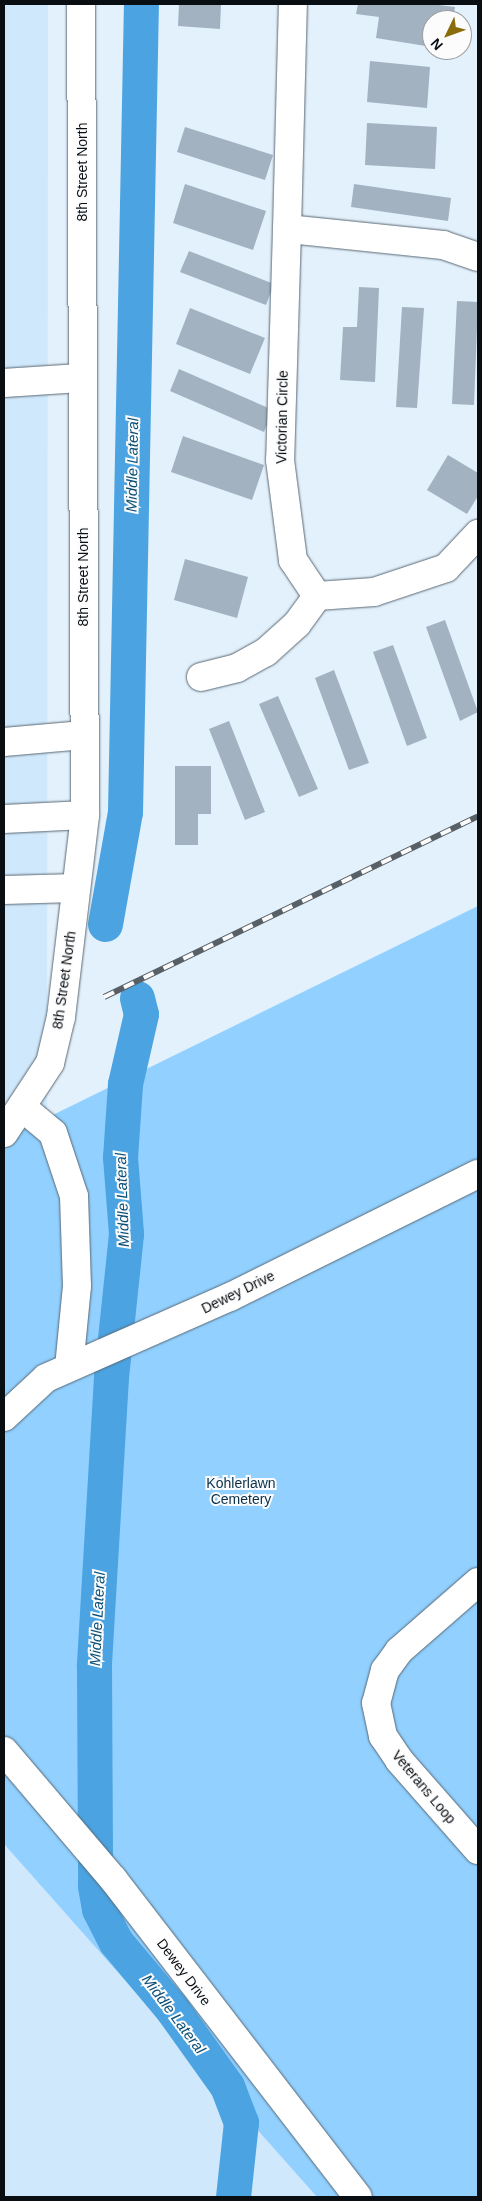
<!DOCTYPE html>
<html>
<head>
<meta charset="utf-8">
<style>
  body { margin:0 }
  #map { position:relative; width:482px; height:2201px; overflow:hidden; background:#e3f1fc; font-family:Helvetica,sans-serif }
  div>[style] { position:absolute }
  .built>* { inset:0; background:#d0e8fb }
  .green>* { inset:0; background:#91d0ff }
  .canal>* { height:35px; margin:-17.5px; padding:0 17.5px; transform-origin:17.5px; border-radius:17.5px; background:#4ba3e1 }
  .building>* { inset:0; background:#a2b2c0 }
  .roads { filter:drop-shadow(0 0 1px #596874) drop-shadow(0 0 1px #596874) }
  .minor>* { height:28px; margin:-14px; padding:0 14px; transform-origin:14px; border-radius:14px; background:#fff }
  .rail>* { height:5.5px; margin-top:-2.75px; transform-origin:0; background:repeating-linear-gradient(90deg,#fcfcfc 0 11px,#586067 0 22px); box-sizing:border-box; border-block:1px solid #586067 }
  span { translate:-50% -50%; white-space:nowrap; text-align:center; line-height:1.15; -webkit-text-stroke:4px #fcfcfc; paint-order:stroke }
  .street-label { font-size:14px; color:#090e13 }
  .park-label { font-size:14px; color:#093049 }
  .water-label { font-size:15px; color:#0a4f78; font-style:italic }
  .frame { position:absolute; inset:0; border:5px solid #090e13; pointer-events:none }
  .north { position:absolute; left:422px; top:10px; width:50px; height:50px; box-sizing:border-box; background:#fcfcfc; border:1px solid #9b9d9f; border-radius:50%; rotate:228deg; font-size:14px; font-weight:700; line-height:20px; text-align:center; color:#090e13 }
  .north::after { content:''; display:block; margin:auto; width:18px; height:22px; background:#896d0c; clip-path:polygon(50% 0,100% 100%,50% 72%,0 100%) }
</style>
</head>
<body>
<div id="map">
  <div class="built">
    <div style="clip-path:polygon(4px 4px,48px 4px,47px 1118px,4px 1139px)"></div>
    <div style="clip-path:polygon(4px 1844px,317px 2197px,4px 2197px)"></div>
  </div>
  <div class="green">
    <div style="clip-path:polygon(478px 906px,478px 2197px,317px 2197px,4px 1844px,4px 1139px)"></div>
  </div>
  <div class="canal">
    <div style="left:105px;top:924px;width:114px;rotate:-79.9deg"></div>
    <div style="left:125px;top:812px;width:808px;rotate:-88.87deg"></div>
    <div style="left:137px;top:998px;width:16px;rotate:76deg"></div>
    <div style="left:141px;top:1014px;width:72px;rotate:102.9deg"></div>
    <div style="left:125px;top:1084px;width:73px;rotate:93.9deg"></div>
    <div style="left:120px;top:1157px;width:77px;rotate:85.5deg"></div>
    <div style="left:126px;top:1234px;width:144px;rotate:96deg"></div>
    <div style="left:111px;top:1377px;width:290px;rotate:93.4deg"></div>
    <div style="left:94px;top:1667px;width:219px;rotate:89.7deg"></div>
    <div style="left:95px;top:1886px;width:23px;rotate:80deg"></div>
    <div style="left:99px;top:1909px;width:37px;rotate:63deg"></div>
    <div style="left:116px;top:1942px;width:87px;rotate:50.1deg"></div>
    <div style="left:172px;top:2009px;width:95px;rotate:54.5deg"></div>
    <div style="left:227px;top:2086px;width:39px;rotate:69deg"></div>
    <div style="left:241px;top:2122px;width:75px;rotate:96.1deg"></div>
  </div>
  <div class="building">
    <div style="clip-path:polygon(179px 4px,221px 4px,220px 29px,178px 26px)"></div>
    <div style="clip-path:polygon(358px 4px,431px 4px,455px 7px,453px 20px,432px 20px,432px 47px,376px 38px,379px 17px,356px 14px)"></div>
    <div style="clip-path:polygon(370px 61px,430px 67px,427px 108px,367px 102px)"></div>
    <div style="clip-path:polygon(367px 123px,437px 127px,435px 169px,365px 165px)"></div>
    <div style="clip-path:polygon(185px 127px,273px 155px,265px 180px,177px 152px)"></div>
    <div style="clip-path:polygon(185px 184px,266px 211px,253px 250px,173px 223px)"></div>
    <div style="clip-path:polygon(354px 184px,451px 198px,448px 221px,351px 207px)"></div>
    <div style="clip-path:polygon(189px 251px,274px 284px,266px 305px,180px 272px)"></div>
    <div style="clip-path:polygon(359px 287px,379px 288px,375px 382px,340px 380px,343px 327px,357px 327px)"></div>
    <div style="clip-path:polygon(457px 301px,478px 302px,474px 405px,452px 404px)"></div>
    <div style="clip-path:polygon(402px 307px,424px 308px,417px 408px,396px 407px)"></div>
    <div style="clip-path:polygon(190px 308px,265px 338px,250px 374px,176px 344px)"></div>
    <div style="clip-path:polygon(179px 369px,273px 410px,264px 432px,170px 391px)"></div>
    <div style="clip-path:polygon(183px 436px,264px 465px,252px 500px,171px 472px)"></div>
    <div style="clip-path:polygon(448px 455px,478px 473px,478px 496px,467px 514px,427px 490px)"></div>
    <div style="clip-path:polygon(185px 559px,248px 577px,237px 618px,174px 600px)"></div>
    <div style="clip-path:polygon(445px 620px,478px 712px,460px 721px,426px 627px)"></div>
    <div style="clip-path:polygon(393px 645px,427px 738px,407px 746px,373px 652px)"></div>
    <div style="clip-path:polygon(334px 670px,369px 763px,349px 770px,315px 678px)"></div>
    <div style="clip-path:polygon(278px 696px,318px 789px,299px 797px,259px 704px)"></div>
    <div style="clip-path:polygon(229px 721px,265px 812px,245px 820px,209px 729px)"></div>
    <div style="clip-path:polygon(175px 766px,211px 766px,211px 814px,198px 814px,198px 845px,175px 845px)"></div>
  </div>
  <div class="roads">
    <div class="minor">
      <div style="left:287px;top:229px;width:225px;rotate:-88.5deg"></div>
      <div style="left:478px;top:257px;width:37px;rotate:-161deg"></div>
      <div style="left:443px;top:245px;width:157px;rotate:-174.1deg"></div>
      <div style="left:287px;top:229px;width:231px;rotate:91.7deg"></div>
      <div style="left:280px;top:460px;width:101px;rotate:82.6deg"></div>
      <div style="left:293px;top:560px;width:43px;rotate:56.3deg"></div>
      <div style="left:317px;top:596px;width:57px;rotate:-4deg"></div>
      <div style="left:374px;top:592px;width:76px;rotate:-18.4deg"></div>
      <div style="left:446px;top:568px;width:47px;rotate:-46.7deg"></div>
      <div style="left:4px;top:383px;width:78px;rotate:-3.7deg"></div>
      <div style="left:201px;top:677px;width:37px;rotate:-14deg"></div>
      <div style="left:237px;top:668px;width:33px;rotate:-29deg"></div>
      <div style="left:266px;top:652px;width:42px;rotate:-42.1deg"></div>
      <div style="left:297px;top:624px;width:34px;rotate:-54deg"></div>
      <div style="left:4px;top:742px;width:80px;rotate:-5deg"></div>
      <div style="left:4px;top:819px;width:81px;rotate:-2.8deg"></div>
      <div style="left:4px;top:890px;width:72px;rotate:-1.6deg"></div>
      <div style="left:23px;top:1108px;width:39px;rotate:40deg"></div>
      <div style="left:53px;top:1133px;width:66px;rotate:71.6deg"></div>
      <div style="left:74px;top:1196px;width:90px;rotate:88.1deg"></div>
      <div style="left:77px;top:1286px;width:81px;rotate:95.6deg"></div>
      <div style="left:4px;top:1133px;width:84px;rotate:-56.7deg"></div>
      <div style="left:50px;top:1063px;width:47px;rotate:-76.6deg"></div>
      <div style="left:61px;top:1017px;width:203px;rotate:-83.2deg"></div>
      <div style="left:85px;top:815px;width:811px;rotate:-90.28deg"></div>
      <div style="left:4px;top:1417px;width:57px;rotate:-42.9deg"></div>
      <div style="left:46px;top:1378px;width:201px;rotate:-23.8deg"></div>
      <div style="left:230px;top:1297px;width:277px;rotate:-26.4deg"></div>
      <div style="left:478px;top:1582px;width:105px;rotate:138.9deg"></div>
      <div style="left:399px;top:1651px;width:24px;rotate:126deg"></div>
      <div style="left:385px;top:1670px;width:34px;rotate:105deg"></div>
      <div style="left:376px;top:1703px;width:34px;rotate:78deg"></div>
      <div style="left:383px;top:1736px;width:29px;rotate:56deg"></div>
      <div style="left:399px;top:1760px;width:120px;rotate:48.7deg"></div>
      <div style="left:4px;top:1751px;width:168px;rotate:49.6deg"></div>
      <div style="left:113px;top:1879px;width:401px;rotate:52.4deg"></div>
    </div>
  </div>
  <div class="rail">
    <div style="left:104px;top:997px;width:415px;rotate:-25.8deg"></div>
  </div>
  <div class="street-label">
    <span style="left:82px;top:172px;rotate:-90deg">8th Street North</span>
    <span style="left:282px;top:417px;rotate:-89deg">Victorian Circle</span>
    <span style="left:83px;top:577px;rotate:-90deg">8th Street North</span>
    <span style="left:64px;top:980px;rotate:-82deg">8th Street North</span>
    <span style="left:238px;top:1292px;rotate:-26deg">Dewey Drive</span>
    <span style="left:424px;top:1787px;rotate:50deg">Veterans Loop</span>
    <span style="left:184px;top:1972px;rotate:53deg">Dewey Drive</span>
  </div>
  <div class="park-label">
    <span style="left:241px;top:1491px">Kohlerlawn<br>Cemetery</span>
  </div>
  <div class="water-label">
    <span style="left:132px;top:465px;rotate:-89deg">Middle Lateral</span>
    <span style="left:122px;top:1200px;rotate:-92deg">Middle Lateral</span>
    <span style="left:97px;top:1619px;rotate:-87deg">Middle Lateral</span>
    <span style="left:174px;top:2014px;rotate:53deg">Middle Lateral</span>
  </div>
  <div class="frame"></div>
  <div class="north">N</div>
</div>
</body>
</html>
